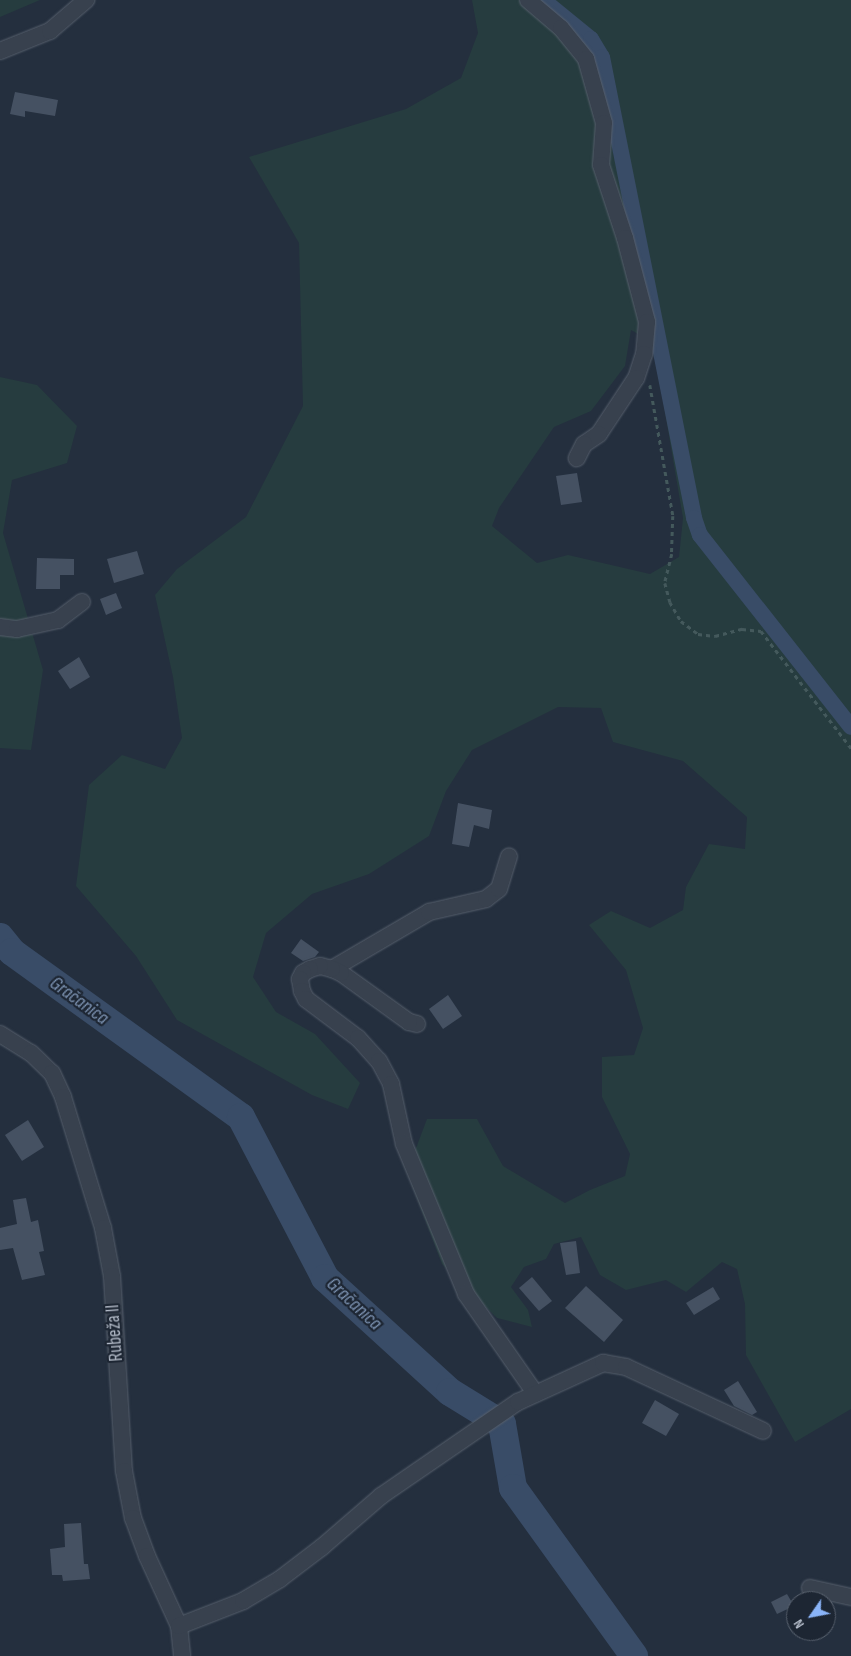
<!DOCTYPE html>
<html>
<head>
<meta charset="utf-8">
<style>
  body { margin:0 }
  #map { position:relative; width:851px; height:1656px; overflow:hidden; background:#242f3e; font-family:"Sofia Sans Condensed",sans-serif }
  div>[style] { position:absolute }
  .green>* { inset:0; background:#263c3f }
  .canal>* { height:16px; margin:-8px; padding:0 8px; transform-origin:8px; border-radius:8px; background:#394c67 }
  .river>* { height:28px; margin:-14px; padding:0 14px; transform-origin:14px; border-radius:14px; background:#394c67 }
  .building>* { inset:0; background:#455162 }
  .path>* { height:2.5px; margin-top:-1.25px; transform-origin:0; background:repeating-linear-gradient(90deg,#44595c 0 4px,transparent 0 8px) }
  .roads { filter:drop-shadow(0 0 1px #565f6c) drop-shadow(0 0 1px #565f6c) }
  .minor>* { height:16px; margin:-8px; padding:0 8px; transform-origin:8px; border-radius:8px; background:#38414e }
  span { translate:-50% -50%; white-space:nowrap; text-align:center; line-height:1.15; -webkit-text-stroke:4.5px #1d2633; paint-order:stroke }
  .street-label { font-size:19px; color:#b4bcc9 }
  .water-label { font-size:20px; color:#7c92b1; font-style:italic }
  .north { position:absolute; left:786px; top:1591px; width:50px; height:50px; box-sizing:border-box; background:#1d2633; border:1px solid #59626f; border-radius:50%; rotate:237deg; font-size:14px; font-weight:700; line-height:20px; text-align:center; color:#b4bcc9 }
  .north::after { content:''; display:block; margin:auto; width:18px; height:22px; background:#8ab4f8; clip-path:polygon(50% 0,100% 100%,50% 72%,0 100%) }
</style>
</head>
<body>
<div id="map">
  <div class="green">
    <div style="clip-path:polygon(0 0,40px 0,0 17px)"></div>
    <div style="clip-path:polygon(evenodd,472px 0,851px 0,851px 1409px,795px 1442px,746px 1355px,745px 1304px,737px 1269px,722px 1262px,686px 1292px,666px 1280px,626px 1290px,600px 1275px,581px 1237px,554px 1244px,546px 1259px,524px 1267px,511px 1287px,528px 1310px,532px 1327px,497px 1318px,442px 1264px,407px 1172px,427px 1119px,477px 1119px,503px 1166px,565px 1203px,590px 1190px,625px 1176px,630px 1154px,602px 1097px,602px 1057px,634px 1055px,643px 1028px,626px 970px,589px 925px,611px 911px,650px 928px,683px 910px,686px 887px,709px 844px,745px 849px,747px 817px,683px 761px,613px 742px,601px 708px,558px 707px,472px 750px,446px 791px,429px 836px,369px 874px,312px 894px,266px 933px,253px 977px,276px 1012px,315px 1034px,360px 1083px,348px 1109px,312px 1095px,177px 1020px,136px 956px,76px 886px,89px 785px,122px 755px,165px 769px,182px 738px,173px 677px,155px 595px,177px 569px,246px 517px,303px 406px,299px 243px,249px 157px,406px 109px,461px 78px,478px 33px,472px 0,631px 330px,653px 342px,683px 518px,679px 557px,650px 574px,568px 555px,537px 563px,492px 526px,499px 508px,554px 427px,591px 411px,625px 366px,631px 330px)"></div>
    <div style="clip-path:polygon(0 377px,37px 385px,77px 426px,67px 463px,12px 480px,3px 533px,43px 670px,31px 750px,0 748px)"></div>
  </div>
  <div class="canal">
    <div style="left:543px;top:0;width:62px;rotate:39.1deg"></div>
    <div style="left:591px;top:39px;width:21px;rotate:59deg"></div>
    <div style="left:602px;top:57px;width:470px;rotate:78.7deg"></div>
    <div style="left:694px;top:518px;width:18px;rotate:71deg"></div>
    <div style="left:700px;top:535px;width:244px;rotate:51.8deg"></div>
  </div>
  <div class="river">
    <div style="left:0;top:937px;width:19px;rotate:51deg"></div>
    <div style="left:12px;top:952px;width:282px;rotate:35.8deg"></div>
    <div style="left:241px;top:1117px;width:182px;rotate:62.4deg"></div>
    <div style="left:325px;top:1278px;width:169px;rotate:42.4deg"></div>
    <div style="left:450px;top:1392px;width:61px;rotate:31.6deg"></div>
    <div style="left:502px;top:1424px;width:65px;rotate:80.2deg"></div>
    <div style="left:513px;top:1488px;width:207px;rotate:54.2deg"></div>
  </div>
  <div class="building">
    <div style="clip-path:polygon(15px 92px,58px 100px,55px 116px,25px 111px,25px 117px,10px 114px)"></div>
    <div style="clip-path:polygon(577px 473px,582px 502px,561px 505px,556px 476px)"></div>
    <div style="clip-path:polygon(137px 551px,144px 574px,114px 583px,107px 559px)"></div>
    <div style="clip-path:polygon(37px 558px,74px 559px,74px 575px,60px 575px,60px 589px,36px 589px)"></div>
    <div style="clip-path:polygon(116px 593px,122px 608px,106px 615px,100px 599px)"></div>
    <div style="clip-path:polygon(79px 657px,90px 677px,70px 689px,58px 671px)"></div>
    <div style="clip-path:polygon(458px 803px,492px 810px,489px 829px,474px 825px,469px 847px,452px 844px)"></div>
    <div style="clip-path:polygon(301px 939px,319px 952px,315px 957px,303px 961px,291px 953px)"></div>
    <div style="clip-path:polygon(448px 995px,462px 1016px,443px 1029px,429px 1009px)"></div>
    <div style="clip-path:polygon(28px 1120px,44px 1147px,22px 1161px,5px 1135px)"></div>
    <div style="clip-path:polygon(26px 1198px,31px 1222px,38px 1220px,44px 1251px,39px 1252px,45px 1275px,22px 1280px,13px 1248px,0 1250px,0 1228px,17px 1224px,13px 1200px)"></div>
    <div style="clip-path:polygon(576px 1241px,580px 1273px,566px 1275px,560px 1243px)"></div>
    <div style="clip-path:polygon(532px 1277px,552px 1301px,539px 1311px,519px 1288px)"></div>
    <div style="clip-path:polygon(586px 1286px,623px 1320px,604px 1342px,565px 1308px)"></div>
    <div style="clip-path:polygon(713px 1287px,720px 1299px,694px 1315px,686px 1303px)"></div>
    <div style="clip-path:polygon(738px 1381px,757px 1412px,752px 1415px,734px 1406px,724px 1390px)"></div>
    <div style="clip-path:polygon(655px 1400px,679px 1414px,666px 1436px,642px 1423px)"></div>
    <div style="clip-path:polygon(81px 1523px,84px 1564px,88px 1564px,90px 1579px,63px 1581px,62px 1575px,52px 1575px,50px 1549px,65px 1547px,64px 1524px)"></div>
    <div style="clip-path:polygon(787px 1594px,794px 1606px,777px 1614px,771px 1602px)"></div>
  </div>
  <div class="path">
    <div style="left:650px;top:385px;width:133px;rotate:80deg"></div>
    <div style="left:673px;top:516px;width:38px;rotate:92deg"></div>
    <div style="left:672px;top:554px;width:30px;rotate:104deg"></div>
    <div style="left:665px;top:583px;width:20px;rotate:75deg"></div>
    <div style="left:670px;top:602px;width:22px;rotate:60deg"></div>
    <div style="left:681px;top:621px;width:21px;rotate:37deg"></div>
    <div style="left:698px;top:634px;width:17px;rotate:7deg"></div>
    <div style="left:715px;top:636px;width:28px;rotate:-15deg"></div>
    <div style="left:742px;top:629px;width:19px;rotate:6deg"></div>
    <div style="left:761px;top:631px;width:148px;rotate:52.4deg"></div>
  </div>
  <div class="roads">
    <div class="minor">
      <div style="left:528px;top:0;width:43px;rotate:40.3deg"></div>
      <div style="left:561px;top:28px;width:40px;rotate:51deg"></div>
      <div style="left:586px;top:59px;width:66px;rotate:74.3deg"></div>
      <div style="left:604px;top:123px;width:42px;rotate:94.1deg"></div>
      <div style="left:601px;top:165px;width:77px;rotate:71.8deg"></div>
      <div style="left:625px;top:238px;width:87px;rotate:75.3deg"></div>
      <div style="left:647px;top:322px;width:32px;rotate:95deg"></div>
      <div style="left:644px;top:354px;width:25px;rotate:108deg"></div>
      <div style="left:636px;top:378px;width:67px;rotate:123.5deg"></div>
      <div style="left:599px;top:434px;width:18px;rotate:146deg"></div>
      <div style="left:584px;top:444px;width:16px;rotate:117deg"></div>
      <div style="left:0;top:51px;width:54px;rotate:-21.8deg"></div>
      <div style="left:50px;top:31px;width:48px;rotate:-40.7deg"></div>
      <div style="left:0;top:627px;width:17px;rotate:7deg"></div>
      <div style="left:17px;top:629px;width:42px;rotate:-12.4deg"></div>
      <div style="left:58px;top:620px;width:30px;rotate:-37deg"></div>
      <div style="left:332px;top:969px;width:113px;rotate:-30.4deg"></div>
      <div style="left:429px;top:912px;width:58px;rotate:-12.8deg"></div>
      <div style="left:486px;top:899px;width:16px;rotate:-38deg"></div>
      <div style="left:499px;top:889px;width:34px;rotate:-73deg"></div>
      <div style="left:417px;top:1024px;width:8px;rotate:-166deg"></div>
      <div style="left:409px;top:1022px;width:84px;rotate:-144.2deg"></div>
      <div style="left:341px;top:973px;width:10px;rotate:-156deg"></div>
      <div style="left:332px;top:969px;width:12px;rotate:-166deg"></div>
      <div style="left:320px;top:966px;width:10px;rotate:163deg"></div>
      <div style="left:310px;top:969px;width:8px;rotate:150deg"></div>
      <div style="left:303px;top:973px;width:7px;rotate:117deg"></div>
      <div style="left:300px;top:979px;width:12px;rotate:81deg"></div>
      <div style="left:302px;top:991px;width:9px;rotate:63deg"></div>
      <div style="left:306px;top:999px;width:65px;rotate:36.9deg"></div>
      <div style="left:358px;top:1038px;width:31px;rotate:48deg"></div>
      <div style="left:379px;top:1061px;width:26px;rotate:62deg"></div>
      <div style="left:391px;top:1084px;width:61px;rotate:77.8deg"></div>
      <div style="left:404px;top:1144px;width:162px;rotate:67.5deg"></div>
      <div style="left:466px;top:1294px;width:121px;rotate:55.1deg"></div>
      <div style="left:0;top:1034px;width:36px;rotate:32deg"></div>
      <div style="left:31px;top:1053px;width:29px;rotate:44deg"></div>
      <div style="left:52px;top:1073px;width:26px;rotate:65deg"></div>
      <div style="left:63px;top:1097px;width:137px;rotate:73deg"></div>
      <div style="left:103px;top:1228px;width:49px;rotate:79.4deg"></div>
      <div style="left:112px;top:1276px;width:195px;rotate:86.5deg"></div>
      <div style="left:124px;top:1471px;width:48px;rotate:79.2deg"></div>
      <div style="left:133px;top:1518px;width:40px;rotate:69.8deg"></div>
      <div style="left:147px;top:1556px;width:77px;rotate:65.4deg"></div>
      <div style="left:179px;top:1626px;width:30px;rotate:84deg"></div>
      <div style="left:810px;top:1588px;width:42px;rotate:12.4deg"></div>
      <div style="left:179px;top:1626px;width:69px;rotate:-21.3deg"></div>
      <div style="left:243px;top:1601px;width:43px;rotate:-30.7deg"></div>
      <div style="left:280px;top:1579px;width:53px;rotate:-37.3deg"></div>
      <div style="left:322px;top:1547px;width:78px;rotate:-40.8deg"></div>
      <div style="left:381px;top:1496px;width:166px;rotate:-34.5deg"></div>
      <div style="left:518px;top:1402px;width:94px;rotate:-24.6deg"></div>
      <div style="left:603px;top:1363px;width:23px;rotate:10deg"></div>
      <div style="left:626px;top:1367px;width:151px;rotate:25deg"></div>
    </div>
  </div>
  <div class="street-label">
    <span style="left:115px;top:1333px;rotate:-94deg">Rubeža II</span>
  </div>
  <div class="water-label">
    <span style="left:79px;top:1001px;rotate:36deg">Gračanica</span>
    <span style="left:354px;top:1304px;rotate:43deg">Gračanica</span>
  </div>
  <div class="north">N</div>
</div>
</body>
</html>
